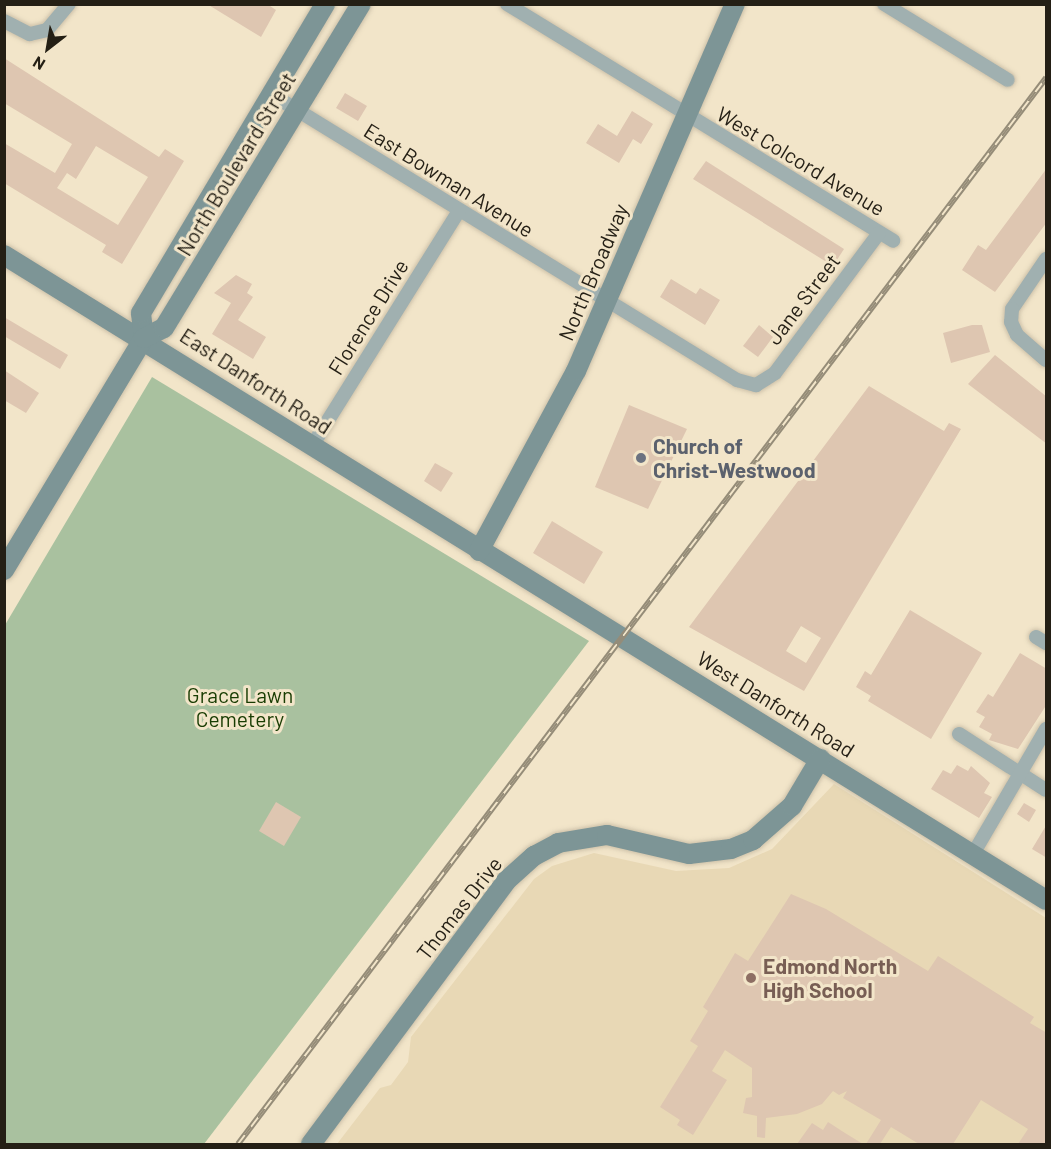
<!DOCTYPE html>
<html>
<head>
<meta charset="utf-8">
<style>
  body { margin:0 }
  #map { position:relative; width:1051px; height:1149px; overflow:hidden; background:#f2e5c9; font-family:Barlow,sans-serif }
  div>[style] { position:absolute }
  .built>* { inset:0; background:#e8d8b5 }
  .green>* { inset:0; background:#a9c19f }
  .building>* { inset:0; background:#dec6b1 }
  .roads { filter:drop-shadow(0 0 2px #cdc1a9) drop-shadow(0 0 2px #cdc1a9) }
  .street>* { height:14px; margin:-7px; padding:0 7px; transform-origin:7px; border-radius:7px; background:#a0b0b0 }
  .secondary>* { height:20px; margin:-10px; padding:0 10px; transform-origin:10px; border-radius:10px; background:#7d9596 }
  .rail>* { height:6px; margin-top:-3px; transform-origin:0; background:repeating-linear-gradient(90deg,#f2e5c9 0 11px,#958c78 0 22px); box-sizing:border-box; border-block:2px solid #958c78 }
  .dots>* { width:16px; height:16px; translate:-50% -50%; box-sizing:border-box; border:3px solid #f2e5c9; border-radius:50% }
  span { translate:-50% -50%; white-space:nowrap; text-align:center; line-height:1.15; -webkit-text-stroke:6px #f2e5c9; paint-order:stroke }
  .street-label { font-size:21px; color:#241f15 }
  .worship-label { font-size:21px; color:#5b616d; font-weight:700 }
  .left { translate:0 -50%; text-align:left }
  .park-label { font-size:21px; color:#183c02 }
  .education-label { font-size:21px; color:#785e54; font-weight:700 }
  .frame { position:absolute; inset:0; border:6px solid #241f15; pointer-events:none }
  .north { position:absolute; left:18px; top:18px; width:60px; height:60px; -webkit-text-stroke:4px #f2e5c9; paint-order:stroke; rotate:211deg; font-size:16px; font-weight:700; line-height:24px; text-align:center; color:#241f15 }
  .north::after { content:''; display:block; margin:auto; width:21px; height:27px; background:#241f15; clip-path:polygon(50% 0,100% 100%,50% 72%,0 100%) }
</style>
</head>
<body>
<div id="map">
  <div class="built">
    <div style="clip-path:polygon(834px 784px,1046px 918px,1046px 1144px,337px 1144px,380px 1088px,391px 1085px,408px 1062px,411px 1037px,534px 879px,552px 866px,594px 853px,676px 871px,729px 868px,772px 849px)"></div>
  </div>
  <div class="green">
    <div style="clip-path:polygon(152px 377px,589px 641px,204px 1144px,5px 1144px,5px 625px)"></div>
  </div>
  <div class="building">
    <div style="clip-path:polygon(207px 4px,267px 4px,276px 10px,261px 37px)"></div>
    <div style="clip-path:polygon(evenodd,4px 58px,159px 157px,165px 149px,184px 161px,122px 264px,102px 252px,106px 245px,4px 183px,4px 143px,55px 173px,72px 144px,4px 103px,4px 58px,96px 146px,148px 177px,118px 225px,57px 188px,67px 173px,76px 179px,96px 146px)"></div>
    <div style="clip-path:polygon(345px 93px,367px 106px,358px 121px,336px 108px)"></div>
    <div style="clip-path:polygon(632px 111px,653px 124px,641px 144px,633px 139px,619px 163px,586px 143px,598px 124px,617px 136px)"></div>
    <div style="clip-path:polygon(706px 161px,844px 249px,833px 266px,693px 179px)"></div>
    <div style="clip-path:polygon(1047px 168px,1047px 222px,995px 292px,962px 270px,978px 245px,986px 250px)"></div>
    <div style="clip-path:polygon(236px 275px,252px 284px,247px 293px,253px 297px,238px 320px,266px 337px,253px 359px,212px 334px,231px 303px,214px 293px)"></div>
    <div style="clip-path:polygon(671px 279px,696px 294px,700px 288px,720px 300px,705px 325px,660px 297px)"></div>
    <div style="clip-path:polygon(4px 317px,68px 355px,60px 369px,4px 336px)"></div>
    <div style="clip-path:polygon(759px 325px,773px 337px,758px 357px,743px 346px)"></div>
    <div style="clip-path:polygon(972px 325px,982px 325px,990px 352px,951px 363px,943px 333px)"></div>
    <div style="clip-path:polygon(995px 355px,1047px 397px,1047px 444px,968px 384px)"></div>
    <div style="clip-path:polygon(4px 370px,39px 393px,26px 413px,4px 400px)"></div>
    <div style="clip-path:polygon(evenodd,869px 386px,944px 431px,949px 423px,961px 429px,804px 691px,689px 627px,869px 386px,801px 626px,821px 638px,806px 663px,786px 651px,801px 626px)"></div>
    <div style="clip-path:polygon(629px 405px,687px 429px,648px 509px,595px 487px)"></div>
    <div style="clip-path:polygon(435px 463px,453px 473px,441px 492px,424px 481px)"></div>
    <div style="clip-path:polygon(552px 521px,603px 552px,584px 584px,533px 553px)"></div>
    <div style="clip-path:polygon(910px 610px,982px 653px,931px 739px,868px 701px,871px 696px,856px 687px,865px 671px,871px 675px)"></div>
    <div style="clip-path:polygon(1020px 653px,1047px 669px,1047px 704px,1018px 749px,989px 740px,992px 734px,979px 727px,985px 717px,976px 712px,988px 694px,993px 697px)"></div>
    <div style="clip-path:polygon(957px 765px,968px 771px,971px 766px,990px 783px,984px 793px,992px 797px,979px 818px,931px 789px,943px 770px,951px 774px)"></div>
    <div style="clip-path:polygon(276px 802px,301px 817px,284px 846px,259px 831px)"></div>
    <div style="clip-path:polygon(1024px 803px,1036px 810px,1029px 822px,1017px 814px)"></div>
    <div style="clip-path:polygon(1047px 824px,1047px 858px,1032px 849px)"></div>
    <div style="clip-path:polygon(791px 894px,826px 909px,928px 971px,938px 956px,1034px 1017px,1030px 1023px,1047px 1033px,1047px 1144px,1018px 1144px,1028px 1129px,981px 1100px,953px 1144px,919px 1144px,891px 1127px,880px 1144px,866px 1144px,881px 1120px,843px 1098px,847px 1091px,839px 1095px,833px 1091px,822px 1104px,797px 1114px,766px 1118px,765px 1138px,757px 1137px,757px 1116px,743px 1113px,746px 1098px,752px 1097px,752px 1068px,725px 1050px,712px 1071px,727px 1080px,693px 1135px,677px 1125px,680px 1120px,660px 1107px,698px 1046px,690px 1041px,708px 1011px,703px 1007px,735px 953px,748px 961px)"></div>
    <div style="clip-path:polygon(828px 1122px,845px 1133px,863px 1144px,797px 1144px,812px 1123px,823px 1130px)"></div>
  </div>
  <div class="roads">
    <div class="street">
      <div style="left:507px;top:4px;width:453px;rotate:31.5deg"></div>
      <div style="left:884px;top:4px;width:145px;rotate:31.5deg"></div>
      <div style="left:4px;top:21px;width:29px;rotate:27deg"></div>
      <div style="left:30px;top:34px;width:17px;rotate:-13deg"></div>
      <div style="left:47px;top:30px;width:34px;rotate:-50deg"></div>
      <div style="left:271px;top:94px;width:547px;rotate:31.54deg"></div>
      <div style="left:737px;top:380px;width:20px;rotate:15deg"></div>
      <div style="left:756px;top:385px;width:22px;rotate:-32deg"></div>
      <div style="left:775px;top:373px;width:174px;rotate:-53.4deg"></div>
      <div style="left:1046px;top:259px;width:60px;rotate:124.2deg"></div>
      <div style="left:1012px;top:309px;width:13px;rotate:94deg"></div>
      <div style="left:1011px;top:322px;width:14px;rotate:65deg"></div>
      <div style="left:1017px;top:335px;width:38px;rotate:41deg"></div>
      <div style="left:312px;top:446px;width:277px;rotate:-58deg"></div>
      <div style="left:1036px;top:637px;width:12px;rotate:31deg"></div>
      <div style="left:959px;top:734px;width:103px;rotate:32.8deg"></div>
      <div style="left:973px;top:854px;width:145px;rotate:-59.7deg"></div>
    </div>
    <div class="secondary">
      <div style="left:4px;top:255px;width:1225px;rotate:31.76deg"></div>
      <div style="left:144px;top:338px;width:25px;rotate:-97deg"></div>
      <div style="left:141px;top:313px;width:360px;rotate:-59.2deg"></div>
      <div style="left:479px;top:551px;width:204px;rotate:-61.7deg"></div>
      <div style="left:576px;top:371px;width:400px;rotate:-66.6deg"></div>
      <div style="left:4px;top:570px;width:271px;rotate:-58.9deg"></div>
      <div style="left:144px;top:338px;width:22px;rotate:-27deg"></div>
      <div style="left:164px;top:328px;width:379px;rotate:-58.7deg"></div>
      <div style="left:311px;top:1144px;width:327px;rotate:-53.4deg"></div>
      <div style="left:506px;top:881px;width:38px;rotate:-42deg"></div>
      <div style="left:534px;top:856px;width:27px;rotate:-28deg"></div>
      <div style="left:558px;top:843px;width:50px;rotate:-9.3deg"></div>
      <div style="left:607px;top:835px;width:84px;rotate:13deg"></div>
      <div style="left:689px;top:854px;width:42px;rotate:-6.8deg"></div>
      <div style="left:731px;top:849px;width:24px;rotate:-22deg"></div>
      <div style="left:753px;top:840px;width:52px;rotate:-41.1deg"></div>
      <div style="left:792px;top:806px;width:55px;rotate:-59.2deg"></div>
    </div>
  </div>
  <div class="rail">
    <div style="left:238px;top:1144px;width:1338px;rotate:-52.84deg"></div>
  </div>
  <div class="dots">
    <div style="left:641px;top:458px;background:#6b7280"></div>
    <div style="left:751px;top:978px;background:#8d6e63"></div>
  </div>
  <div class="street-label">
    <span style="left:801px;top:161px;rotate:31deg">West Colcord Avenue</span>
    <span style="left:236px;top:164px;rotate:-59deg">North Boulevard Street</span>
    <span style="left:449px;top:180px;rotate:32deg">East Bowman Avenue</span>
    <span style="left:593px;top:272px;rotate:-67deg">North Broadway</span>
    <span style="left:803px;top:299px;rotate:-53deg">Jane Street</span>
    <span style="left:368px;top:317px;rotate:-58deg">Florence Drive</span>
    <span style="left:256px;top:381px;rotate:33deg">East Danforth Road</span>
    <span style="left:776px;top:704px;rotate:32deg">West Danforth Road</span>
    <span style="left:459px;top:908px;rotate:-52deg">Thomas Drive</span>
  </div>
  <div class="worship-label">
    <span class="left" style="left:653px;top:458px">Church of<br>Christ-Westwood</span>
  </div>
  <div class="park-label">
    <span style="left:240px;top:707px">Grace Lawn<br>Cemetery</span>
  </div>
  <div class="education-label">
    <span class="left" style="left:763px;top:978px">Edmond North<br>High School</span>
  </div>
  <div class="frame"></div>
  <div class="north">N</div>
</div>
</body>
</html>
